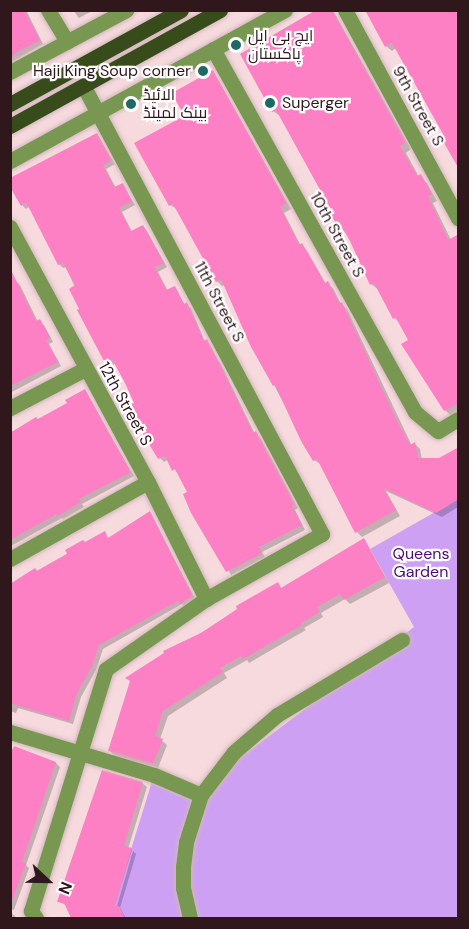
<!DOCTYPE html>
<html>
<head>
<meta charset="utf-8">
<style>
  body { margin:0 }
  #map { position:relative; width:469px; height:929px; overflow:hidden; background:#f6dade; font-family:"DM Sans",Cairo,sans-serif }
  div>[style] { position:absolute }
  .green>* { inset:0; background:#cda0f4 }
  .shadow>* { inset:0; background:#0003 }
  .building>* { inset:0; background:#fc80c3 }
  .roads { filter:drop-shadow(0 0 2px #d2b7bb) drop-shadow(0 0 2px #d2b7bb) }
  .minor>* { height:15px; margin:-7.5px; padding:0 7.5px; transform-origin:7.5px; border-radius:7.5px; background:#789750 }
  .major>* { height:15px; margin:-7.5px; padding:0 7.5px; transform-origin:7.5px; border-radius:7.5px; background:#384c1b }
  .dots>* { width:16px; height:16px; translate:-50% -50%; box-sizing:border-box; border:3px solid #fff; border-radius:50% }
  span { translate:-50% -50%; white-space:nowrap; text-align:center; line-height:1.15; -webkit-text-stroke:4.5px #fff; paint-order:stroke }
  .poi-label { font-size:16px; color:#30171c }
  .left { translate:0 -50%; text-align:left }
  .right { translate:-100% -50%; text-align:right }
  .street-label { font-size:16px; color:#30171c }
  .park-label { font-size:16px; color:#4e0c74 }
  .frame { position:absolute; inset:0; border:12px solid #30171c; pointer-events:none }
  .north { position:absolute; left:18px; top:851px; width:60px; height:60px; -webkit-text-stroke:4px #fff; paint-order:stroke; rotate:112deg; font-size:16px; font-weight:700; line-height:24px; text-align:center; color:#30171c }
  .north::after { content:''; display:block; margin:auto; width:21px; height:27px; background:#30171c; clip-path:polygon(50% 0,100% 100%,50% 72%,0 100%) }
</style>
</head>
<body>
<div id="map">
  <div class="green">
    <div style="clip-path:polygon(458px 499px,458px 918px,122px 918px,114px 904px,154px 775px,195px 792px,414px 627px,370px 549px)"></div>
  </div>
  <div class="shadow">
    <div style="clip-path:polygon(10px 10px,26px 10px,43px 44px,10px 63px)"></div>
    <div style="clip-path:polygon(73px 10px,94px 10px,79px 18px)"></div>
    <div style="clip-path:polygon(320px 10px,334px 12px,411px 149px,406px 153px,419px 177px,427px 183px,437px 201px,433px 203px,451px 240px,458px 241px,458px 413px,452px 417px,445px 410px,402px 325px,395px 318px,379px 290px,371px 284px,352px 241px,336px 221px,326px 197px,282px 117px,273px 111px)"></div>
    <div style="clip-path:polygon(458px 10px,445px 135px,396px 48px,392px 51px,386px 46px)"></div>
    <div style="clip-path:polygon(213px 71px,291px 209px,284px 213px,301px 246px,307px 251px,326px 284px,333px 288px,341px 304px,347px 309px,412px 446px,415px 444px,420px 449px,422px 460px,439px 460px,458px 449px,458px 507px,442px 517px,386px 491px,400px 516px,362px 537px,357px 532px,322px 465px,314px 460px,274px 385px,225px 285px,222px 286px,217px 281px,177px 209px,170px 205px,186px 116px)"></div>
    <div style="clip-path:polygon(97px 135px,115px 164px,106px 169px,116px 188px,123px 185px,135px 205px,122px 212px,132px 232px,143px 227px,147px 231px,167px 267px,158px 272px,168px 291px,175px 288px,185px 305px,191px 308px,205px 342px,221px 364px,255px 434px,260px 437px,298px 508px,295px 510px,305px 530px,262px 552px,265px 557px,231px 575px,178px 474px,168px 460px,164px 462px,160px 458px,139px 425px,142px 423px,136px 403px,116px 363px,111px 366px,107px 362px,66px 267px,63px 268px,59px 264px,30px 206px,26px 209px,22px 205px)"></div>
    <div style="clip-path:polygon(10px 278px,13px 282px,16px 281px,20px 285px,38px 322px,44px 325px,53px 342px,49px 344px,61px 366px,10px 393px)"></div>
    <div style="clip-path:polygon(84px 391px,134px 476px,82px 504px,84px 507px,63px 519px,62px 518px,11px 546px,10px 433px,69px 404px)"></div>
    <div style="clip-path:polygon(150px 513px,196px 600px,185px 607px,182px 604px,103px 649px,96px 670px,81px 697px,73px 724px,18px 708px,16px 713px,10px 711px,10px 586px,104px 533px,109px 539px)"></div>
    <div style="clip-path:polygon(364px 540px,389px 583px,350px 604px,345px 599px,321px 613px,323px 617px,304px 628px,306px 630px,249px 663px,247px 660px,224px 673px,227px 678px,168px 716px,160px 739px,167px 745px,158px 768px,115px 756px,110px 751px,131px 682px,128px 679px,278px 584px,282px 589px)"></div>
    <div style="clip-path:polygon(10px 752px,56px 763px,60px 767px,26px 865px,29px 868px,14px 910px,10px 909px)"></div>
    <div style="clip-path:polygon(142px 783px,147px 787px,128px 849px,132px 850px,112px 912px,115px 913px,133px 851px,136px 854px,120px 908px,126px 918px,73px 918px,68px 906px,59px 902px)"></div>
    <div style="clip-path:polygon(10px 912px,15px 916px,16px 918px,10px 918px)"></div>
  </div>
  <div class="building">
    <div style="clip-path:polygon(10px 10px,24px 10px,40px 40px,10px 56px)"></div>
    <div style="clip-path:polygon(316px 10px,332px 10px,406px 142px,400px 146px,417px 176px,421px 174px,432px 194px,428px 196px,448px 240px,459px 234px,459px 403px,444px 411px,401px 344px,408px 340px,396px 318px,393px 319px,374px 283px,370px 285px,350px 241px,338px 220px,335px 222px,322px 198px,324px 197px,276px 110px,272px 112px,240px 54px)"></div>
    <div style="clip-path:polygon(365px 10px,459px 10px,459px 169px,440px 136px,443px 134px,392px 43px,385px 47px)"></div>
    <div style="clip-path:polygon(213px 70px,287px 203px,280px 207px,299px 245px,302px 243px,325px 283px,328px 281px,339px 303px,342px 302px,396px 419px,410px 445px,415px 442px,418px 458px,439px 458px,459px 447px,459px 499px,436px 513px,383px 488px,396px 510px,355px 533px,317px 459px,313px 461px,301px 441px,275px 385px,273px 386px,251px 347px,221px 279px,216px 282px,173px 204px,169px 206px,134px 143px,184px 116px,172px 93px)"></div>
    <div style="clip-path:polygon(97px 133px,112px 160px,103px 165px,114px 187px,123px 183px,132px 201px,119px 208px,131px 231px,143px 225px,164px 263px,155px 267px,166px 290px,175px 286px,184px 304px,187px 302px,204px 341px,207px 339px,217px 358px,253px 433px,256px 431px,295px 504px,292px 505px,302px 525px,259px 547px,262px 553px,226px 572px,191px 513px,183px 494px,187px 492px,175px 469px,172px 471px,165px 456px,158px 459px,137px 424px,140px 423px,131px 404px,134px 403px,125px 383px,112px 359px,105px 363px,77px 310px,79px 309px,69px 289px,75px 285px,63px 263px,58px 265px,26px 202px,21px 206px,10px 187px,10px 178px)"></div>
    <div style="clip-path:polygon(10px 268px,36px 321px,40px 319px,50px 337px,46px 340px,58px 362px,10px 386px)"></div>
    <div style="clip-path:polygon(85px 389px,131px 472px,79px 499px,81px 502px,58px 516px,57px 514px,10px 540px,10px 433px,36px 417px,38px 419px,67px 403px,65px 400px)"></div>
    <div style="clip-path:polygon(150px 511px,193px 596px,180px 604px,178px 601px,99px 645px,92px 666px,77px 693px,69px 721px,10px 703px,10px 584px,35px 568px,37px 571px,67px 554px,65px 550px,83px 540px,85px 542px,105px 531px,108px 538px)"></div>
    <div style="clip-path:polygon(364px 538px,385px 577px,344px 600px,340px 594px,317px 607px,320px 612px,301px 623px,302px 625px,243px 659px,241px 656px,220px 668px,223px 672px,163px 711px,155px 736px,163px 739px,153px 764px,108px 751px,130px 681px,125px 678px,164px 653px,163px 651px,203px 632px,237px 609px,236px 606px,278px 582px,281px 588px)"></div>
    <div style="clip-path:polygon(14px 746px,56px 762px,22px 862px,26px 863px,12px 900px,10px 755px)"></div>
    <div style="clip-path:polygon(102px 770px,143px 782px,124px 846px,132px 848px,115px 906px,119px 906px,125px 918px,71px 918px,64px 903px,57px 902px)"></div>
  </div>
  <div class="roads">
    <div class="minor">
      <div style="left:48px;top:10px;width:37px;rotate:59deg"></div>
      <div style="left:345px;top:10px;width:237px;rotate:61.5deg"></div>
      <div style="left:213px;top:49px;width:415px;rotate:60.9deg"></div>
      <div style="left:415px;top:412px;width:30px;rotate:40deg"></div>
      <div style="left:438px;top:431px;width:23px;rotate:-31deg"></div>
      <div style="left:10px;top:72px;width:132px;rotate:-28.1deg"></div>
      <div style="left:10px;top:161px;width:314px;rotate:-28.8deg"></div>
      <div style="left:10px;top:227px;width:290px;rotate:61.6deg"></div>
      <div style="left:148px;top:482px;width:131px;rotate:63.6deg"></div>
      <div style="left:10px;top:408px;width:85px;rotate:-27.5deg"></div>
      <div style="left:10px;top:559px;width:158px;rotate:-29.2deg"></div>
      <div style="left:10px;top:732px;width:150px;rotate:16.6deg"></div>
      <div style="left:154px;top:775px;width:51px;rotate:23.1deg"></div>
      <div style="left:201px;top:795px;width:54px;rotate:-52.5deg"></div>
      <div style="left:234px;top:752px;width:57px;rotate:-40.7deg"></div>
      <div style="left:277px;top:715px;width:146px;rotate:-31deg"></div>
      <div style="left:36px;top:918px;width:9px;rotate:-126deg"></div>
      <div style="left:31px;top:911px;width:253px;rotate:-72.8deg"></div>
      <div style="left:106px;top:669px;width:122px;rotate:-35deg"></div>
      <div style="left:206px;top:599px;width:133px;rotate:-29.3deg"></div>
      <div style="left:322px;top:534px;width:506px;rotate:-118.03deg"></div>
      <div style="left:190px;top:918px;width:31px;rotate:-103deg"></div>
      <div style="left:183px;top:888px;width:21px;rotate:-90deg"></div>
      <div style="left:183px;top:867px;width:25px;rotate:-83deg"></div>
      <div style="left:186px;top:842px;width:49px;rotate:-72.3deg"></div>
    </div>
    <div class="major">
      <div style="left:10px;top:104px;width:195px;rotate:-28.8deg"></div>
      <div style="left:10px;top:126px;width:240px;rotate:-28.9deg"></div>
    </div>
  </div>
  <div class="dots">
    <div style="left:236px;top:45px;background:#1d6963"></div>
    <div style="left:203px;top:71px;background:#1d6963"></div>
    <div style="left:270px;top:103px;background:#1d6963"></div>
    <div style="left:131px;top:104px;background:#1d6963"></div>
  </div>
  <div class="poi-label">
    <span class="left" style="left:248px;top:45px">ایچ بی ایل<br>پاکستان</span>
    <span class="right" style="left:191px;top:71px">Haji King Soup corner</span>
    <span class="left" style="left:143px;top:104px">الائیڈ<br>بینک لمیٹڈ</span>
    <span class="left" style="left:282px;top:103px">Superger</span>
  </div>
  <div class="street-label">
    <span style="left:418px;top:106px;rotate:61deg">9th Street S</span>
    <span style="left:337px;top:235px;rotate:61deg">10th Street S</span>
    <span style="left:219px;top:302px;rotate:62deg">11th Street S</span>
    <span style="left:125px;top:404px;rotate:61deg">12th Street S</span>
  </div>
  <div class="park-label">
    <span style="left:421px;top:563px">Queens<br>Garden</span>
  </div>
  <div class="frame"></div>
  <div class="north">N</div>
</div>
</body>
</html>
